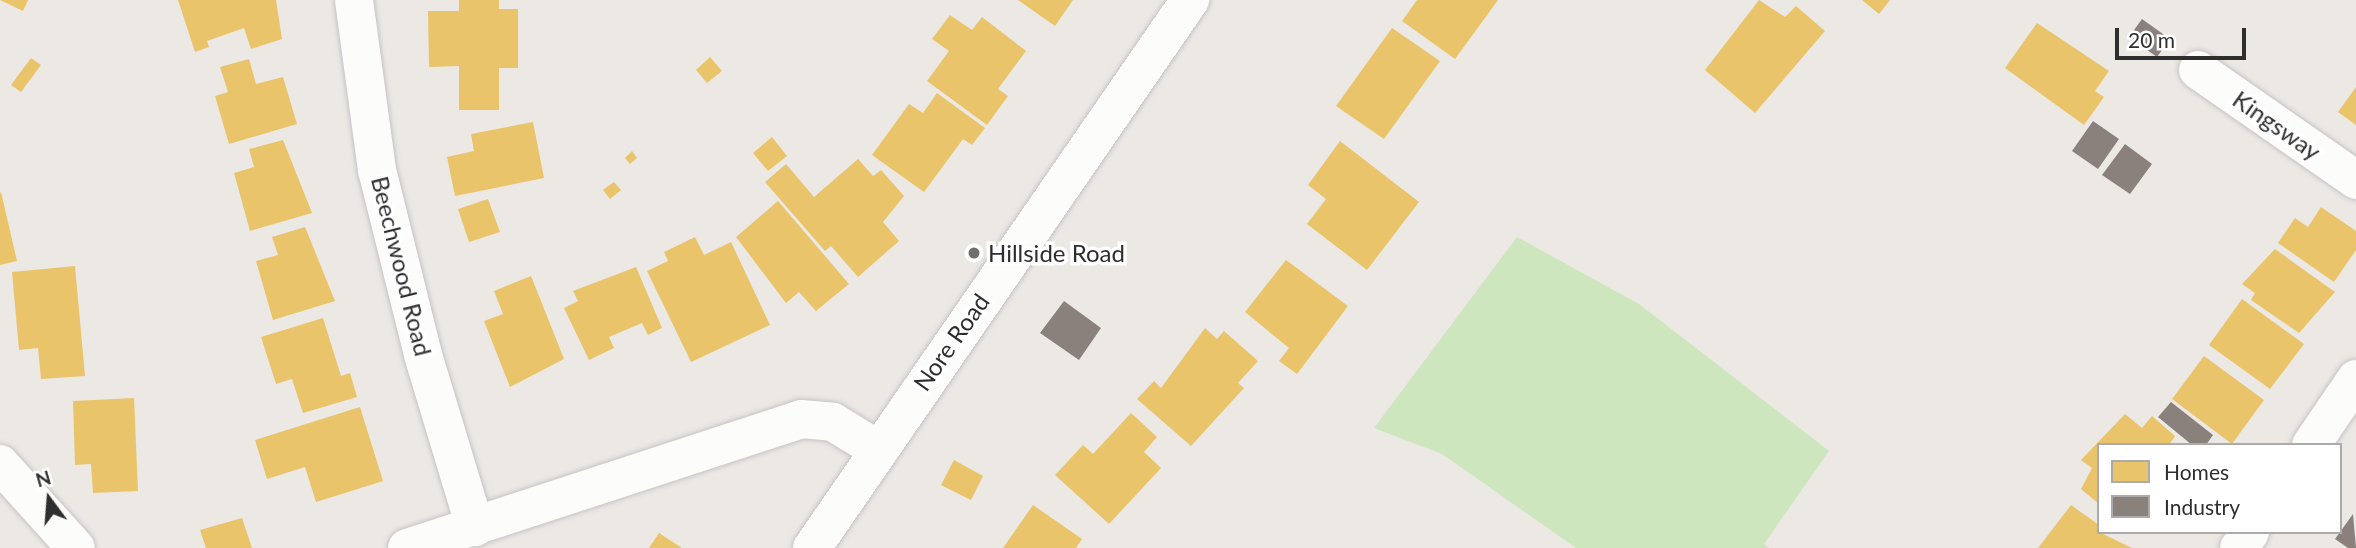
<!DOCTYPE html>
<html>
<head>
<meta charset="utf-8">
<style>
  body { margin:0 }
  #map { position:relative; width:2356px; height:548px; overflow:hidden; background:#ece8e4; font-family:Lato,sans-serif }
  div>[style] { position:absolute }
  .green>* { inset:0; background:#cee6be }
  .homes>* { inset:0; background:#e9c46a }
  .industry>* { inset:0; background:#8a817c }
  .roads { filter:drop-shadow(0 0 2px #c5c4c5) drop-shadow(0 0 2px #c5c4c5) }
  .minor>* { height:38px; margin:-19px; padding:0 19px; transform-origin:19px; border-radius:19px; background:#fcfcfb }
  .tertiary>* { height:38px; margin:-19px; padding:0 19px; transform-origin:19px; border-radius:19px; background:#fcfcfb }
  .dots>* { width:19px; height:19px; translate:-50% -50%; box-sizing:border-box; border:4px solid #fff; border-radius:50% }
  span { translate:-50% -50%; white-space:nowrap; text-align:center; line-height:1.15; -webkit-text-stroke:7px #fff; paint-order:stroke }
  .street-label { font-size:24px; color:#2e2e2e }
  .poi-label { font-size:24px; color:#2e2e2e }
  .left { translate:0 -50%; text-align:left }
  .legend { position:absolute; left:2097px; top:443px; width:245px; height:91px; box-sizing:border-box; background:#fff; border:2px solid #ababab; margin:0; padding:9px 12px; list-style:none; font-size:21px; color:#2e2e2e }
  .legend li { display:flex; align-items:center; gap:14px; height:35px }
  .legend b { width:35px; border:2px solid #ababab }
  .north { position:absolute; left:14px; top:464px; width:70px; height:70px; -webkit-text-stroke:5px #fff; paint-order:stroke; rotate:344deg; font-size:19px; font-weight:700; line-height:28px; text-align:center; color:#2e2e2e }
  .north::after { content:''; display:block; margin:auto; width:24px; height:32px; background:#2e2e2e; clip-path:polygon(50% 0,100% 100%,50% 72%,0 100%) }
  .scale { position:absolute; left:2115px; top:28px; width:131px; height:32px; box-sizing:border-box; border:4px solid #2e2e2e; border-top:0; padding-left:9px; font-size:21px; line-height:24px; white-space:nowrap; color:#2e2e2e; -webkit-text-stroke:5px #fff; paint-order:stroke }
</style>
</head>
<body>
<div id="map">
  <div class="green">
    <div style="clip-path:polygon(1517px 237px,1639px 304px,1829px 451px,1764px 544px,1769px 548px,1576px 548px,1442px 454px,1374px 428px)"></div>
  </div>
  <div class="homes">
    <div style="clip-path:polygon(0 0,28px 0,23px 11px)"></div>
    <div style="clip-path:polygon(178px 0,276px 0,282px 39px,251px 49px,244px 28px,207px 41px,209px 47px,195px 52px)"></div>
    <div style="clip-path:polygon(459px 0,499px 0,499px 9px,518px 9px,518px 68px,499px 68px,499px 110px,459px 110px,459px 66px,429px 67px,428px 11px,459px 11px)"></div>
    <div style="clip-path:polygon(1018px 0,1073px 0,1055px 26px)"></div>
    <div style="clip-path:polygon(1417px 0,1498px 0,1455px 59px,1402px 21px)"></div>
    <div style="clip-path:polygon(1759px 0,1785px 17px,1796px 6px,1825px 31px,1755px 113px,1705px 70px)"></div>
    <div style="clip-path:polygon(1862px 0,1890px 0,1879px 14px)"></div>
    <div style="clip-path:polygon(950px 15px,972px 30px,982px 17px,1026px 51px,998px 89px,1008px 96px,987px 125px,927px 81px,949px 51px,932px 39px)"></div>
    <div style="clip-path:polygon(2037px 23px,2109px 71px,2095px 91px,2104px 97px,2084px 125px,2005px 68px)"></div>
    <div style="clip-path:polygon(1392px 28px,1440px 61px,1384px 139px,1336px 106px)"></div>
    <div style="clip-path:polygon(710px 57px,722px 71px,707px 83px,696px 70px)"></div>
    <div style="clip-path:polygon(31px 58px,41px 65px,21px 92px,11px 85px)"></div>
    <div style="clip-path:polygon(249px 59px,256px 84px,283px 77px,297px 124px,229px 144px,215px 96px,228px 92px,220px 67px)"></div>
    <div style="clip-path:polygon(2356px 87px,2356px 125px,2338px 112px)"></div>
    <div style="clip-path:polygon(937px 93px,985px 128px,972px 145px,963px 139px,924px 192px,872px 155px,909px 104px,923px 113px)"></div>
    <div style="clip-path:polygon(533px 122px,544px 178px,455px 196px,447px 157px,474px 151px,471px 134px)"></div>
    <div style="clip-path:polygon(772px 137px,787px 156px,768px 171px,753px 153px)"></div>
    <div style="clip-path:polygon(283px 140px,312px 213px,250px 231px,234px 173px,254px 167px,249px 149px)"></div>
    <div style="clip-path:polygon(1340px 141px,1419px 202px,1367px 270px,1307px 224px,1326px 199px,1308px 185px)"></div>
    <div style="clip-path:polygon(632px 151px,637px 158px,630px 164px,625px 158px)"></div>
    <div style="clip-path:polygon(858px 159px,873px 176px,881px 170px,904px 196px,883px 222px,899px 241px,858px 277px,831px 246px,825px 251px,765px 182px,786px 164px,814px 197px)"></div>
    <div style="clip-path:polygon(614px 182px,621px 190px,610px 199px,603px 190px)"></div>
    <div style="clip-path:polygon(1px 192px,17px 261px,0 265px,0 193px)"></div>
    <div style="clip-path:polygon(488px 199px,500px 232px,469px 242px,458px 209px)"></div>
    <div style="clip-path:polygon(778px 201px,849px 284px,816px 311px,799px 292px,786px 303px,736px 237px)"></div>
    <div style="clip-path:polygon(2321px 207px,2356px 231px,2356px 250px,2334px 282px,2278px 243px,2295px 218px,2308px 227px)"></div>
    <div style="clip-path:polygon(305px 227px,335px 301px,273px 320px,256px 261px,278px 255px,272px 237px)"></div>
    <div style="clip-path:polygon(695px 237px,704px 255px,731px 242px,770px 325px,691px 362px,647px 271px,668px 261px,664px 252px)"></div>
    <div style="clip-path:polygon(2275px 249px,2335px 292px,2299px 333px,2251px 300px,2255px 293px,2242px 284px)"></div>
    <div style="clip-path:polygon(1286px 260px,1348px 306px,1297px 374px,1279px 361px,1289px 348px,1245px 312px)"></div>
    <div style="clip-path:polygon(75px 266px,85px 376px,41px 379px,38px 348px,19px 350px,12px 272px)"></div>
    <div style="clip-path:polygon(636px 267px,662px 328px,648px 335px,642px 323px,609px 337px,614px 348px,589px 360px,564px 308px,578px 301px,573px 291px)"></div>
    <div style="clip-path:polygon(531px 276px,564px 359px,510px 387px,484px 321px,503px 314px,494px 291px)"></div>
    <div style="clip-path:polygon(2242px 299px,2304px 344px,2270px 389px,2209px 345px)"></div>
    <div style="clip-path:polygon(323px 318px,341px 376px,350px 373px,357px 397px,303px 413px,292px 379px,276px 384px,261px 337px)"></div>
    <div style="clip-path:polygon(1205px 328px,1217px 339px,1224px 331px,1258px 361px,1238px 383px,1244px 388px,1191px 446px,1137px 399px,1154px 381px,1161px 388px)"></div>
    <div style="clip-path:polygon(2204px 356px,2264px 400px,2232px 444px,2172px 399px)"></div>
    <div style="clip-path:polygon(134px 398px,138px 491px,93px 493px,91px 464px,75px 465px,73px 401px)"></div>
    <div style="clip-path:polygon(360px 407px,383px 481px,316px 502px,305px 467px,267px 479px,255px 440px)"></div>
    <div style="clip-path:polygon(1131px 413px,1157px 437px,1144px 452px,1161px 468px,1109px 524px,1055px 475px,1083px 445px,1093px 454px)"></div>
    <div style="clip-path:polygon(2125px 414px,2142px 428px,2152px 416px,2175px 436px,2169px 445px,2099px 445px,2099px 504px,2081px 489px,2092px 468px,2081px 460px)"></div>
    <div style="clip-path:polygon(954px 460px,983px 476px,971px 500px,941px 485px)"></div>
    <div style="clip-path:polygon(1033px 505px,1082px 539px,1076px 548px,1003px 548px)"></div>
    <div style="clip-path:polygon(2071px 505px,2099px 525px,2099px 532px,2132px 548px,2038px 548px)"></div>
    <div style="clip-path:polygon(242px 518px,252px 548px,206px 548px,200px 530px)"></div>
    <div style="clip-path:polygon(659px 533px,682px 548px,649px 548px)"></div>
  </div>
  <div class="industry">
    <div style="clip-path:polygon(2142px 19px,2170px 39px,2157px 57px,2129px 37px)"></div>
    <div style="clip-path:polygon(2093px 121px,2119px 139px,2098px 169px,2072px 151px)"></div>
    <div style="clip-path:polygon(2125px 144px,2152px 164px,2130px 194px,2102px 175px)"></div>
    <div style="clip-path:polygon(1064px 301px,1101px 328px,1079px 360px,1040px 333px)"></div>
    <div style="clip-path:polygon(2171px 402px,2213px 435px,2206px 445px,2192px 445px,2158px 417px)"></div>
    <div style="clip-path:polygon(2353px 514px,2356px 548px,2348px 548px,2335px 539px)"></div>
  </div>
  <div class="roads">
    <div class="minor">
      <div style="left:354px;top:0;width:172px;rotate:82.3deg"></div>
      <div style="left:377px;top:170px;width:191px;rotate:76deg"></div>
      <div style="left:423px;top:355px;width:180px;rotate:73.2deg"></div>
      <div style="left:2198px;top:70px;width:193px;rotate:34.8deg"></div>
      <div style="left:2311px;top:445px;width:80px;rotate:-55.7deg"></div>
      <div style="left:0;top:464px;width:113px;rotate:47.9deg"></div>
      <div style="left:407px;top:548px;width:415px;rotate:-18.1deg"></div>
      <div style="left:801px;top:419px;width:32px;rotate:5deg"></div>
      <div style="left:833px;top:422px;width:52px;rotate:31.5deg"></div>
      <div style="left:2239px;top:548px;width:19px;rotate:-55deg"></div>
    </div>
    <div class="tertiary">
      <div style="left:812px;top:548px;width:666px;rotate:-55.4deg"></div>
    </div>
  </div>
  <div class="dots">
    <div style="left:974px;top:253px;background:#706f6e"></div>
  </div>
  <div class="street-label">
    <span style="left:2277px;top:125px;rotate:35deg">Kingsway</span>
    <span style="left:402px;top:266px;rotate:76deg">Beechwood Road</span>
    <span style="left:951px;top:342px;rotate:-55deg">Nore Road</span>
  </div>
  <div class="poi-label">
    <span class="left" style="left:988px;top:253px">Hillside Road</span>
  </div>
  <ul class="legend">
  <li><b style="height:19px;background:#e9c46a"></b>Homes</li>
  <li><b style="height:19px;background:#8a817c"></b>Industry</li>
  </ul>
  <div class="north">N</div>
  <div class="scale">20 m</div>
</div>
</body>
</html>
